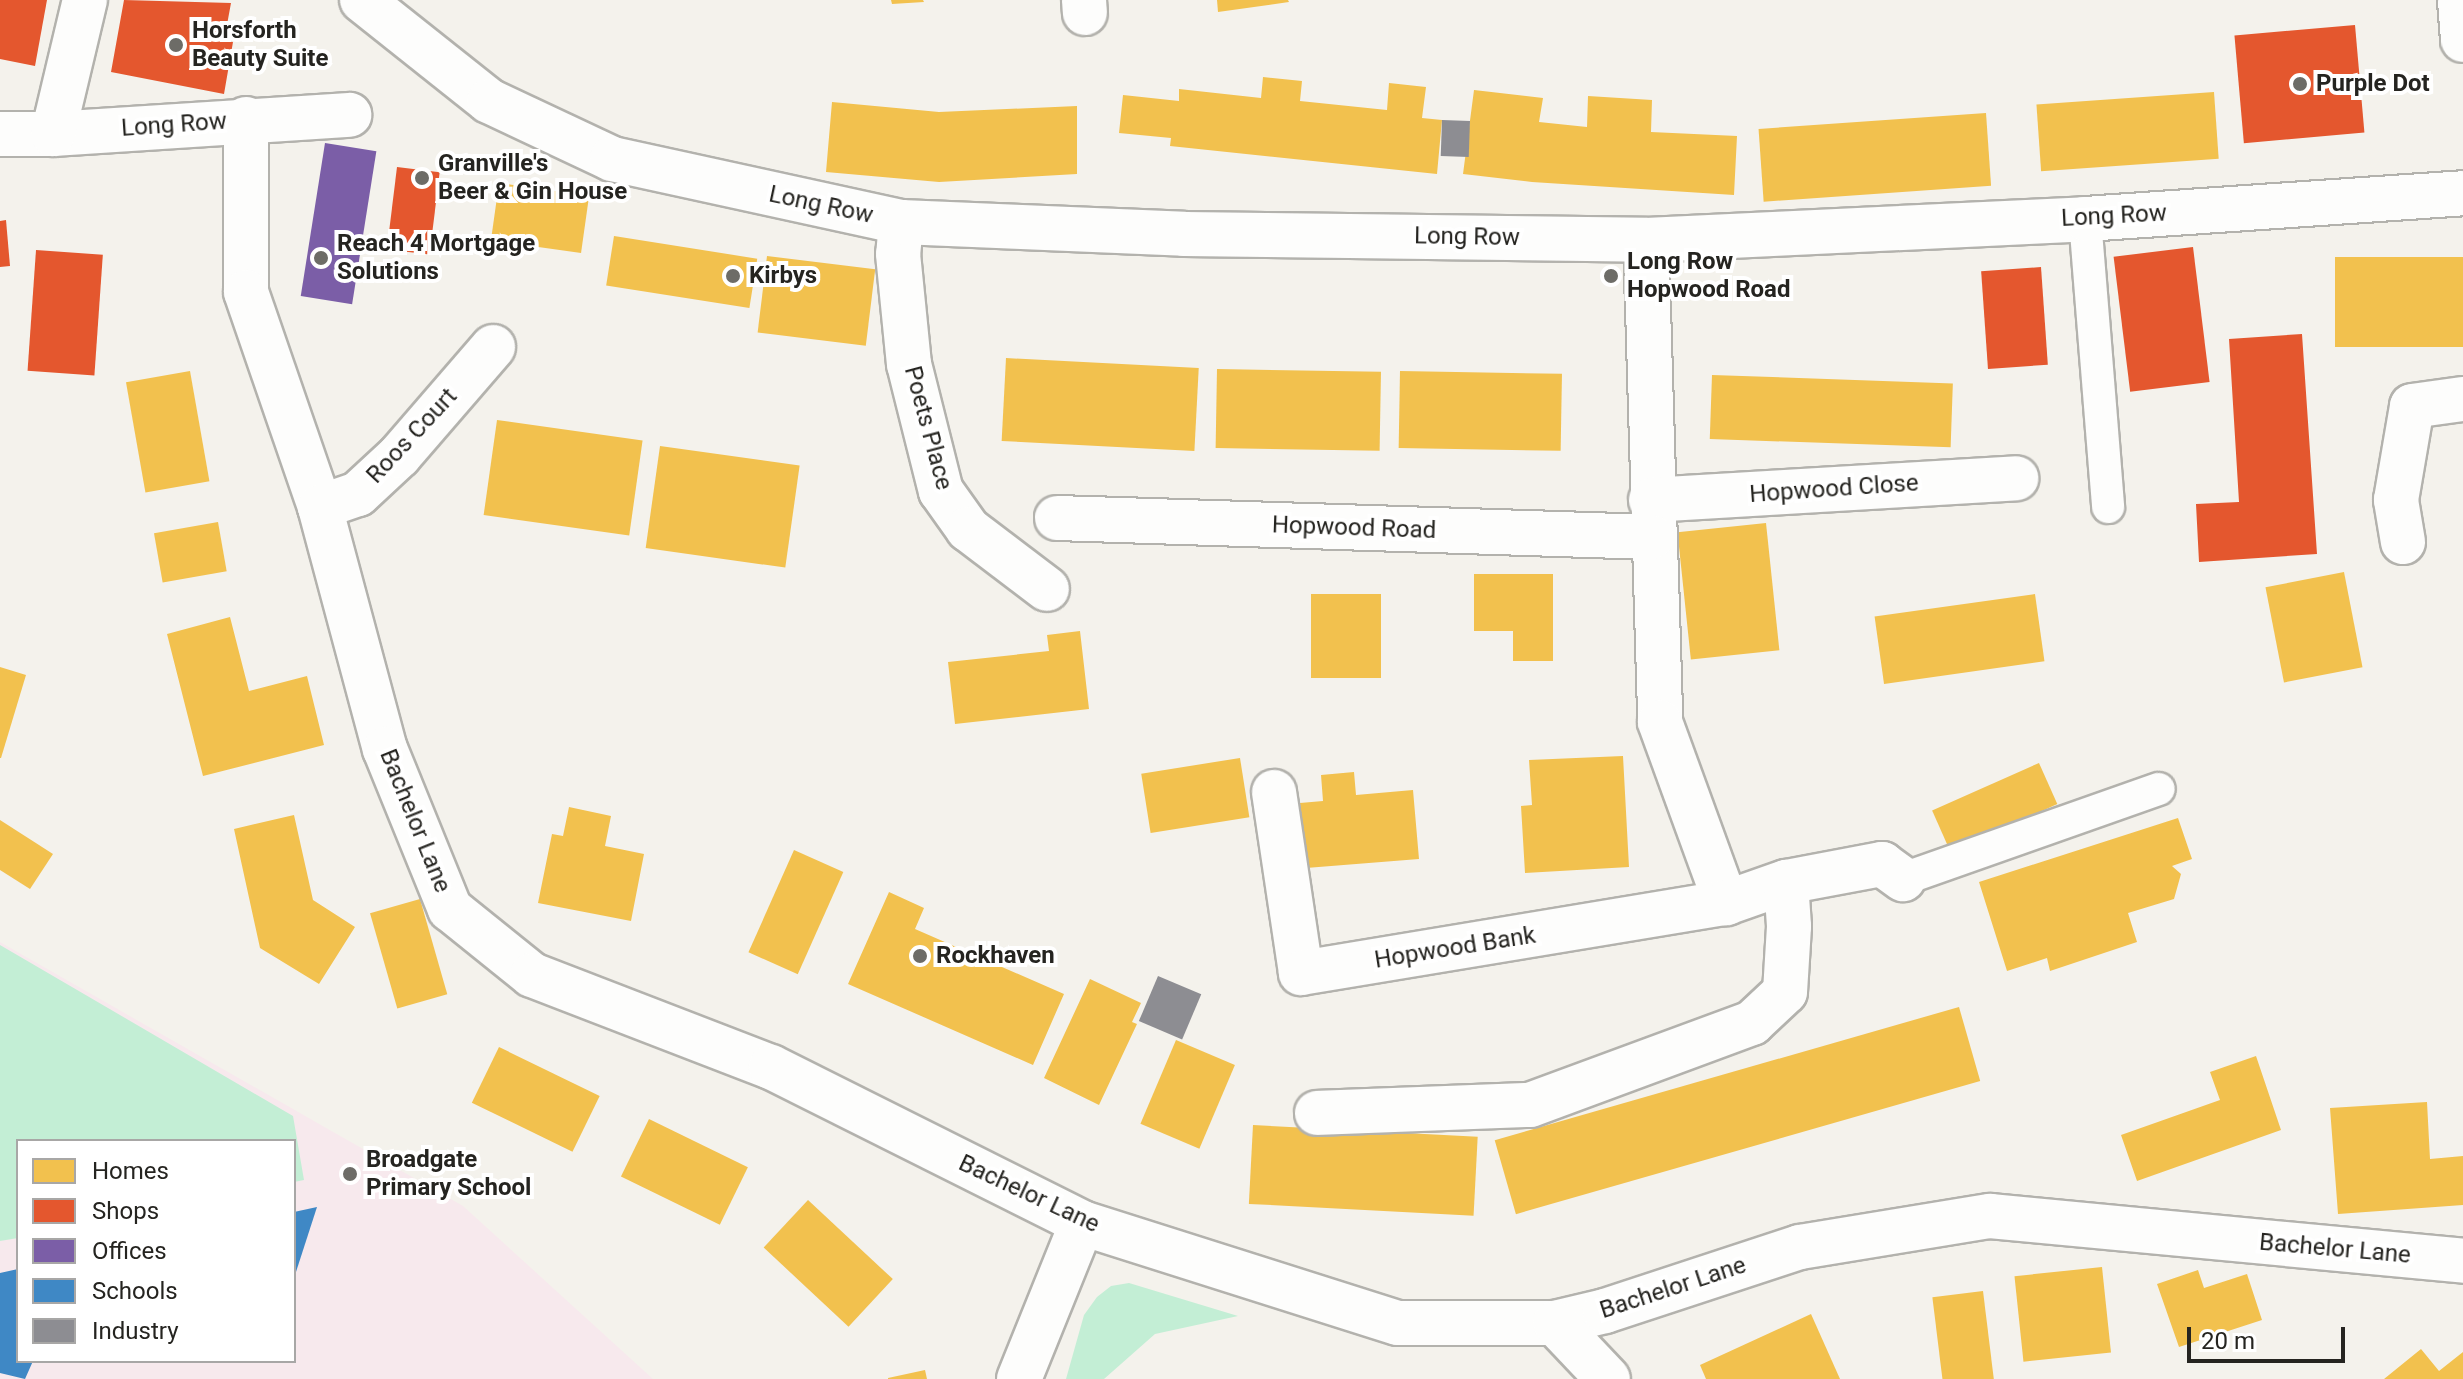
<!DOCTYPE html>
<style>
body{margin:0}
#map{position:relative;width:2463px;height:1379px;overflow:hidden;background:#f4f2ec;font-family:Roboto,sans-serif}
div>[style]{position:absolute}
.education>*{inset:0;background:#f7e9ed}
.green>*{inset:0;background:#c3eed5}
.homes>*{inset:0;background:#f2c14e;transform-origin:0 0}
.shops>*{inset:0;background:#e4572e;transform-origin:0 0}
.offices>*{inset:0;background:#7b5ea7;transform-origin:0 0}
.schools>*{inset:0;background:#3f88c5}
.industry>*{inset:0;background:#8d8d92;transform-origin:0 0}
.roads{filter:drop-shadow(2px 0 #b3b2ad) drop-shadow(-2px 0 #b3b2ad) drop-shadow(0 2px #b3b2ad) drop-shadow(0 -2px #b3b2ad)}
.service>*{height:32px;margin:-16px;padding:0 16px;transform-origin:16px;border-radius:16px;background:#fdfdfc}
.minor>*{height:44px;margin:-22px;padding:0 22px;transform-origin:22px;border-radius:22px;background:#fdfdfc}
.tertiary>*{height:44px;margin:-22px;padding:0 22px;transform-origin:22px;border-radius:22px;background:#fdfdfc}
.dots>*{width:22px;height:22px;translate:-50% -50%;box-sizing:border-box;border:4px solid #fff;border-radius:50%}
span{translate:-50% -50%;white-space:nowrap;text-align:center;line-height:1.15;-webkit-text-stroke:8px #fff;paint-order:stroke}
.poi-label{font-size:24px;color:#252420;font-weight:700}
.left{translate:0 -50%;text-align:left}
.street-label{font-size:24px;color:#252420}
.legend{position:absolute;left:16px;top:1139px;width:280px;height:224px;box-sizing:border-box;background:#fff;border:2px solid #a8a7a6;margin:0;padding:10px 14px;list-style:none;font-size:24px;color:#252420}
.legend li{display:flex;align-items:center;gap:16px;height:40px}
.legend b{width:40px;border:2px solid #a8a7a6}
.scale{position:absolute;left:2187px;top:1327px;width:158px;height:36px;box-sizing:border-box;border:4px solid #252420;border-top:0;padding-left:10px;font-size:24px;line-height:28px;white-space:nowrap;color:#252420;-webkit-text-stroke:6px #fff;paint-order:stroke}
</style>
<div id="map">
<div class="education">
<i style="clip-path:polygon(evenodd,0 942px,463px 1206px,653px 1379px,0 1379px,0 942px,18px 1141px,294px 1141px,294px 1361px,18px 1361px,18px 1141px)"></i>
</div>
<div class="green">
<i style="clip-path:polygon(0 945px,293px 1116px,304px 1180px,294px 1182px,294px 1141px,18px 1141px,18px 1238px,0 1241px)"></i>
<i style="clip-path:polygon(1129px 1283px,1238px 1316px,1155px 1334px,1104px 1379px,1066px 1379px,1084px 1315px,1097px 1297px,1111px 1286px)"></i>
</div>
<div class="homes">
<i style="clip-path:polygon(891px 0,923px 0,924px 2px,892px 4px)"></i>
<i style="clip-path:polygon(1217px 0,1288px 0,1289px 2px,1218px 12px)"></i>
<i style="clip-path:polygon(1263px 77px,1302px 81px,1300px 101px,1387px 110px,1389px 83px,1426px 87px,1422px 118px,1442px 120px,1437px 174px,1170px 146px,1171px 138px,1119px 133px,1123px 95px,1179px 101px,1179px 89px,1261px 98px)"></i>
<i style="clip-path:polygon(1474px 90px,1543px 98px,1539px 122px,1587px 127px,1588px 96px,1652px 100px,1651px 132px,1737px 136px,1734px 195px,1532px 182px,1463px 174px)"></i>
<i style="left:2214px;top:92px;width:67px;height:178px;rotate:86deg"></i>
<i style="clip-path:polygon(832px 102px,939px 112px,1077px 106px,1077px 174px,939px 182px,826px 172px)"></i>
<i style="left:1986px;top:113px;width:73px;height:228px;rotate:86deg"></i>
<i style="left:499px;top:183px;width:91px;height:58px;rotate:8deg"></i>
<i style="left:614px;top:236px;width:145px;height:50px;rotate:9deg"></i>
<i style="left:767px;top:256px;width:109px;height:77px;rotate:7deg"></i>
<i style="left:2463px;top:257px;width:90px;height:128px;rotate:90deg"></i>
<i style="left:1006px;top:358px;width:193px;height:83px;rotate:3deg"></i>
<i style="left:1217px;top:369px;width:164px;height:79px;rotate:1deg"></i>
<i style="left:190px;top:371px;width:112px;height:65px;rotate:80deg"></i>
<i style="left:1400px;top:371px;width:162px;height:77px;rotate:1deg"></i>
<i style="left:1712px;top:375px;width:241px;height:64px;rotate:2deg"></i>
<i style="left:497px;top:420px;width:147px;height:96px;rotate:8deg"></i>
<i style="left:660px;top:446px;width:141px;height:103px;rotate:8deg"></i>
<i style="left:218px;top:522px;width:50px;height:65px;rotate:80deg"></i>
<i style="left:1766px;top:523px;width:128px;height:89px;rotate:84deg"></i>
<i style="left:2344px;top:572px;width:97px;height:80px;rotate:79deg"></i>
<i style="clip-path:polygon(1474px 574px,1553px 574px,1553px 661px,1513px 661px,1513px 631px,1474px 631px)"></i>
<i style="left:1381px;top:594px;width:84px;height:70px;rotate:90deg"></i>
<i style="left:2035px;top:594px;width:68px;height:162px;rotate:82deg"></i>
<i style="clip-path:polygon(230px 617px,249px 691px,307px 676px,324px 745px,203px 776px,167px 634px)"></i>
<i style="clip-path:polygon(1080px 631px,1089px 709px,955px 724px,948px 662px,1049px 651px,1047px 635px)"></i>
<i style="clip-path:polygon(0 667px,26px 675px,1px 758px,0 758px)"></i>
<i style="clip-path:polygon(1623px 756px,1629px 867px,1525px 873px,1521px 806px,1532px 805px,1529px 760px)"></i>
<i style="left:1240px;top:758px;width:60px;height:100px;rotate:81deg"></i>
<i style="left:2039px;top:763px;width:45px;height:117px;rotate:66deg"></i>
<i style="clip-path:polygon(1354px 772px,1356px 795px,1413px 790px,1419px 859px,1306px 868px,1300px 803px,1323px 801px,1321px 775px)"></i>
<i style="clip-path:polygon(569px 807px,611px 816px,605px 846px,644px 854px,631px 921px,538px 903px,552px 834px,563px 836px)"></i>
<i style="clip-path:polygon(294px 815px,313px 900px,355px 927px,319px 984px,260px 948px,234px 829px)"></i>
<i style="clip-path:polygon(2178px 818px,2192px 859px,2172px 866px,2181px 874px,2174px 899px,2128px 913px,2137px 942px,2050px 971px,2047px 958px,2007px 971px,1979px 882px)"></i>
<i style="clip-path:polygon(0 820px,53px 854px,30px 889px,0 870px)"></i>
<i style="left:794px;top:850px;width:54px;height:112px;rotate:24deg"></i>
<i style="clip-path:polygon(889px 892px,924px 908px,915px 929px,1064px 994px,1033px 1065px,848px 984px)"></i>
<i style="left:420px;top:899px;width:99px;height:52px;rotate:74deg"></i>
<i style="clip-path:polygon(1090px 979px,1141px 1003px,1132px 1022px,1137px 1024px,1099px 1105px,1044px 1078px)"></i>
<i style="left:1959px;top:1007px;width:77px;height:483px;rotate:74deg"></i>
<i style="left:1176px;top:1040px;width:64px;height:91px;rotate:23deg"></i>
<i style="left:499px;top:1047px;width:112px;height:62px;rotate:26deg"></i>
<i style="clip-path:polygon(2256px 1056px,2281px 1130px,2137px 1181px,2121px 1135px,2220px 1100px,2210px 1072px)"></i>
<i style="clip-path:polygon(2427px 1102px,2430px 1159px,2463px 1156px,2463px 1205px,2338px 1214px,2330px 1108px)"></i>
<i style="left:649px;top:1119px;width:110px;height:64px;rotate:26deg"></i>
<i style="left:1253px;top:1125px;width:225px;height:79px;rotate:3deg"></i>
<i style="left:808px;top:1200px;width:116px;height:65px;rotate:43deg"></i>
<i style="left:2102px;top:1267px;width:86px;height:88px;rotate:84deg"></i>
<i style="clip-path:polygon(2198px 1270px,2204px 1288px,2247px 1274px,2262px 1320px,2179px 1347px,2157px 1284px)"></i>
<i style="left:1983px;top:1291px;width:89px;height:51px;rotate:83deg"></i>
<i style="clip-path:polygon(1811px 1314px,1840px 1379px,1706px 1379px,1700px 1365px)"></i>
<i style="clip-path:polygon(2421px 1349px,2439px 1371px,2463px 1352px,2463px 1379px,2384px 1379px)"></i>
<i style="clip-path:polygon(925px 1370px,927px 1379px,888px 1379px,888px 1378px)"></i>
</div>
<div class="shops">
<i style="clip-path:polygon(0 0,47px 0,35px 66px,0 59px)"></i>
<i style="clip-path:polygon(124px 0,231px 3px,224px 41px,233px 42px,224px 94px,111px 72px)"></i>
<i style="left:2355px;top:25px;width:108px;height:121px;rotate:85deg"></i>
<i style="left:397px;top:167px;width:43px;height:83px;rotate:7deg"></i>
<i style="clip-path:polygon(6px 220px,10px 266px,0 267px,0 221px)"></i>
<i style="left:2193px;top:247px;width:136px;height:80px;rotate:83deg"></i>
<i style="left:36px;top:250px;width:67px;height:121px;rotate:4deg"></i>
<i style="left:2041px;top:267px;width:98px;height:60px;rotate:86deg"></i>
<i style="clip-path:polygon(2302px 334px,2317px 554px,2199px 562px,2196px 504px,2239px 502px,2229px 339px)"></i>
</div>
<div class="offices">
<i style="left:325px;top:143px;width:52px;height:155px;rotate:9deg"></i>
</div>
<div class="schools">
<i style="clip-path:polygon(317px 1207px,295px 1275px,294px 1274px,294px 1212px)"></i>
<i style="clip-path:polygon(18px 1269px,18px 1361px,33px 1361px,25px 1379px,0 1373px,0 1273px)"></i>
</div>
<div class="industry">
<i style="left:1442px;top:120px;width:28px;height:36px;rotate:2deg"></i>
<i style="left:1158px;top:976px;width:47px;height:49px;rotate:23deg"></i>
</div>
<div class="roads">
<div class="service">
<i style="left:2085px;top:219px;width:289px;rotate:85.4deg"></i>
<i style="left:1903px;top:879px;width:271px;rotate:-19.4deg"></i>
</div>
<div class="minor">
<i style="left:1084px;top:0;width:13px;rotate:86deg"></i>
<i style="left:2460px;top:0;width:40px;rotate:85.7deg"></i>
<i style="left:246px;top:119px;width:173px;rotate:90deg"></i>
<i style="left:246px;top:292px;width:227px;rotate:71deg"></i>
<i style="left:320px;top:507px;width:251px;rotate:75deg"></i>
<i style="left:385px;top:749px;width:173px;rotate:67.9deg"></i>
<i style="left:450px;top:909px;width:105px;rotate:38.8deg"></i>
<i style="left:532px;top:975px;width:256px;rotate:21.1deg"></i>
<i style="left:771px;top:1067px;width:348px;rotate:26.6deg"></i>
<i style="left:1082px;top:1223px;width:331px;rotate:17.6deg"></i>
<i style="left:1398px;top:1323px;width:157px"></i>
<i style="left:1555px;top:1323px;width:51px;rotate:-13.5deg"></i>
<i style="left:1605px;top:1311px;width:205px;rotate:-18.2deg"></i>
<i style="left:1800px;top:1247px;width:193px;rotate:-9.3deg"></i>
<i style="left:1990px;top:1216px;width:475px;rotate:5.4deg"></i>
<i style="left:0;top:134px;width:53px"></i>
<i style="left:53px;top:134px;width:297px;rotate:-3.7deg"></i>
<i style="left:53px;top:134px;width:138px;rotate:-76.6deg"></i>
<i style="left:901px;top:222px;width:32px;rotate:95deg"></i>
<i style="left:898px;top:254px;width:111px;rotate:84.3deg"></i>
<i style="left:909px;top:364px;width:131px;rotate:75.9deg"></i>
<i style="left:941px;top:491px;width:47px;rotate:54.6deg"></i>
<i style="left:968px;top:529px;width:99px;rotate:37.2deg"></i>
<i style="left:1646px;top:240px;width:482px;rotate:88.3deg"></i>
<i style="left:1660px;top:722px;width:193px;rotate:70deg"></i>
<i style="left:1651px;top:500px;width:366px;rotate:-3.4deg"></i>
<i style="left:320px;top:507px;width:40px;rotate:-18.9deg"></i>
<i style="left:358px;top:494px;width:56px;rotate:-42.8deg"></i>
<i style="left:399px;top:456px;width:144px;rotate:-49.2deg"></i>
<i style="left:1057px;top:518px;width:595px;rotate:1.83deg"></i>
<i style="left:2403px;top:542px;width:43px;rotate:-99.5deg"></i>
<i style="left:2396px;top:500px;width:95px;rotate:-80.3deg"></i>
<i style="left:2412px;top:406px;width:51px;rotate:-7.8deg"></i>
<i style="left:1274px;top:792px;width:183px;rotate:81.5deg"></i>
<i style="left:1301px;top:973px;width:431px;rotate:-9.4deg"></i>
<i style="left:1726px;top:903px;width:64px;rotate:-19.3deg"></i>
<i style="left:1786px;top:882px;width:98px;rotate:-10.6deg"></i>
<i style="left:1882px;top:864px;width:26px;rotate:36deg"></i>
<i style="left:1317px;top:1113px;width:213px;rotate:-2.2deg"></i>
<i style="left:1530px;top:1105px;width:237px;rotate:-20.3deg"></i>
<i style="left:1752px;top:1023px;width:45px;rotate:-43.2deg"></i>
<i style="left:1785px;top:992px;width:66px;rotate:-86.5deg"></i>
<i style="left:1789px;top:926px;width:44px;rotate:-93.9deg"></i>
<i style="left:1555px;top:1323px;width:77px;rotate:46.6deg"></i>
<i style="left:1019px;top:1379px;width:168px;rotate:-68deg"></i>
</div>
<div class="tertiary">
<i style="left:362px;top:0;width:162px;rotate:38.5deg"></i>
<i style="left:489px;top:101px;width:136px;rotate:25.2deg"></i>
<i style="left:612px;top:159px;width:296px;rotate:12.3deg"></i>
<i style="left:901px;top:222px;width:283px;rotate:2.4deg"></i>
<i style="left:1184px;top:234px;width:462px;rotate:0.7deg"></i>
<i style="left:1646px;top:240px;width:440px;rotate:-2.7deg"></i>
<i style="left:2085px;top:219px;width:379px;rotate:-3.9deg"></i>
</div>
</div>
<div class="dots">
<i style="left:176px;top:45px;background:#6d6c67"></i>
<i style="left:2300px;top:84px;background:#6d6c67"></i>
<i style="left:422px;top:178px;background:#6d6c67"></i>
<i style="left:321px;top:258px;background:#6d6c67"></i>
<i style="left:733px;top:276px;background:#6d6c67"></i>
<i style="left:1611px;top:276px;background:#6d6c67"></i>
<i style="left:920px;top:956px;background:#6d6c67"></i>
<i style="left:350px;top:1174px;background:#6d6c67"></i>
</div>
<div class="poi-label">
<span class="left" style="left:192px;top:45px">Horsforth<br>Beauty Suite</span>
<span class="left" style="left:2316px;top:84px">Purple Dot</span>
<span class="left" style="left:438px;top:178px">Granville's<br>Beer &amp; Gin House</span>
<span class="left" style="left:337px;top:258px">Reach 4 Mortgage<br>Solutions</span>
<span class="left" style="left:1627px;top:276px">Long Row<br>Hopwood Road</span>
<span class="left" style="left:749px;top:276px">Kirbys</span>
<span class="left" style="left:936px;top:956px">Rockhaven</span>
<span class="left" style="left:366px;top:1174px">Broadgate<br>Primary School</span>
</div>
<div class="street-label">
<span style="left:174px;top:125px;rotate:-4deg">Long Row</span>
<span style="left:821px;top:205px;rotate:12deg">Long Row</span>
<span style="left:2114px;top:216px;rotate:-3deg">Long Row</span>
<span style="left:1467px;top:237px;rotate:1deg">Long Row</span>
<span style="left:928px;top:428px;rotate:75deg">Poets Place</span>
<span style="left:412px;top:436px;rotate:-47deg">Roos Court</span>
<span style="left:1834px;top:489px;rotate:-4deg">Hopwood Close</span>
<span style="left:1354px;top:528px;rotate:2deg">Hopwood Road</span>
<span style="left:415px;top:821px;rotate:68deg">Bachelor Lane</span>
<span style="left:1455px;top:948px;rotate:-9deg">Hopwood Bank</span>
<span style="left:1029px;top:1194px;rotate:25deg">Bachelor Lane</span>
<span style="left:2335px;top:1249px;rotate:5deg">Bachelor Lane</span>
<span style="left:1673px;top:1288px;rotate:-18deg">Bachelor Lane</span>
</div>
<ul class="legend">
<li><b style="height:22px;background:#f2c14e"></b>Homes</li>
<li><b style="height:22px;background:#e4572e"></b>Shops</li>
<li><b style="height:22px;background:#7b5ea7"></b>Offices</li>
<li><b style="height:22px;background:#3f88c5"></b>Schools</li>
<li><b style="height:22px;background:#8d8d92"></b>Industry</li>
</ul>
<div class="scale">20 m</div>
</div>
